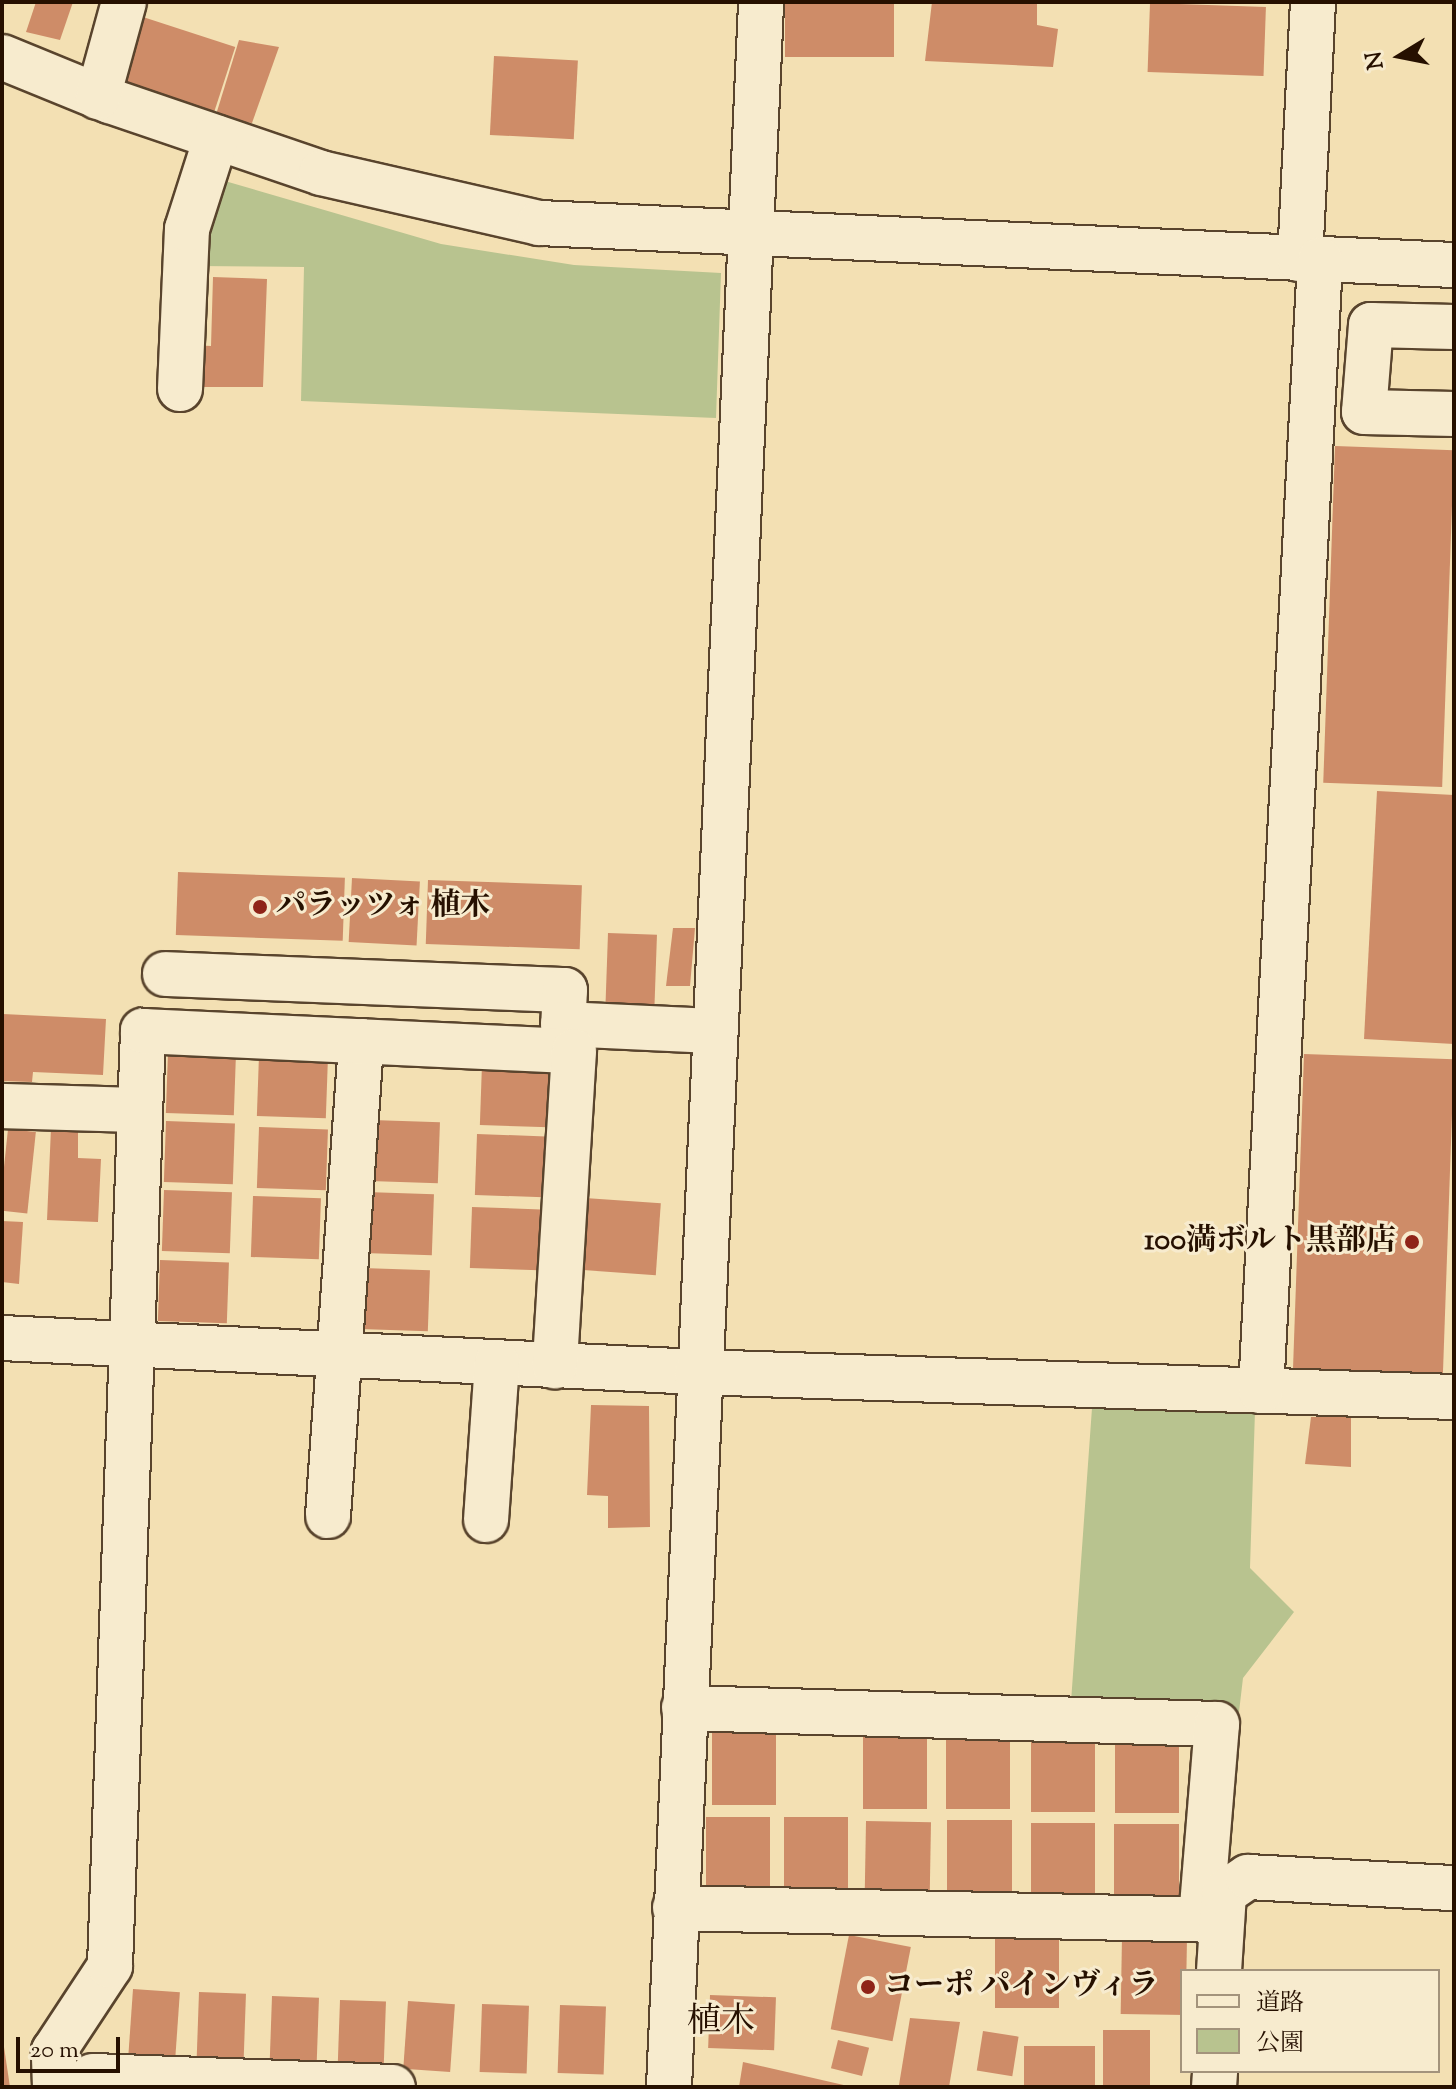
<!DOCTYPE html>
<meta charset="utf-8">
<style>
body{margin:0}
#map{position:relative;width:1456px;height:2089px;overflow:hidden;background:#f3e0b3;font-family:"Sorts Mill Goudy","Noto Serif JP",serif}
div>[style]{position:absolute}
.green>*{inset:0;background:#b8c38f}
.building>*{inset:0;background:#ce8c68;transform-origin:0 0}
.roads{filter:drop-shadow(2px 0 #59442d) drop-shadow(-2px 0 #59442d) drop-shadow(0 2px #59442d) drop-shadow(0 -2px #59442d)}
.minor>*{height:44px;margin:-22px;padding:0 22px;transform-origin:22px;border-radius:22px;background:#f7ebce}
.dots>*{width:22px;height:22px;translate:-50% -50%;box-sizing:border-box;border:4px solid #f7ebce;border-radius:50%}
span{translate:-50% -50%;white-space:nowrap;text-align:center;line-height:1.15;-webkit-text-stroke:6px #f7ebce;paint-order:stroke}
.poi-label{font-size:30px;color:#261000;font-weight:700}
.left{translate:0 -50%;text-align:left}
.right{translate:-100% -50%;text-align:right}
.quarter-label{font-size:34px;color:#261000}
.frame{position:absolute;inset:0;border:4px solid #261000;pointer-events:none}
.legend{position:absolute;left:1180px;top:1969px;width:260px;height:104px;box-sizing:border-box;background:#f7ebce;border:2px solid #a3937c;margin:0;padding:10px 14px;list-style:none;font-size:24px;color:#261000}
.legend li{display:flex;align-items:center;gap:16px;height:40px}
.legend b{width:40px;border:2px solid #a3937c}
.north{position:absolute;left:1360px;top:16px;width:80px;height:80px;-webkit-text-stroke:6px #f7ebce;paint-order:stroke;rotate:260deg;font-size:22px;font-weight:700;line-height:32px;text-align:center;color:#261000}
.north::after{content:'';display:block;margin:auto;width:28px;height:36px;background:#261000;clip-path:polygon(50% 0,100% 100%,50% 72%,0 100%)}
.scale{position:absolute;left:16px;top:2037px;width:104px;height:36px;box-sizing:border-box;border:4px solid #261000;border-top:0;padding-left:10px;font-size:24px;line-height:28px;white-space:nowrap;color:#261000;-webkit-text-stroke:6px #f7ebce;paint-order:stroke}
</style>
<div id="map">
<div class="green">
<i style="clip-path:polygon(218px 179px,441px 244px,574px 265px,721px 273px,716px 418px,301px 401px,304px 267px,198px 266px)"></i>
<i style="clip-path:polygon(1092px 1408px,1255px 1411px,1250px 1568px,1294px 1612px,1243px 1678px,1239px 1712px,1071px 1702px)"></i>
</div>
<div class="building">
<i style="clip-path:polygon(36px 2px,73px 2px,60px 40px,26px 32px)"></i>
<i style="left:785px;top:2px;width:109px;height:55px"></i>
<i style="clip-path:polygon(932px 2px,1037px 2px,1037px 25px,1058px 29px,1053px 67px,925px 61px)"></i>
<i style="left:1150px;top:3px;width:116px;height:69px;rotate:2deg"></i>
<i style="left:143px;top:17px;width:97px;height:68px;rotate:18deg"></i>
<i style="clip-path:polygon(239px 40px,279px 47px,252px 123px,215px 118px)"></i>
<i style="left:494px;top:56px;width:84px;height:79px;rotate:3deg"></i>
<i style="clip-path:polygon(213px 277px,267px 279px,263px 387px,195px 387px,193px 345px,211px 346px)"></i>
<i style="left:1335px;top:446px;width:119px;height:337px;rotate:2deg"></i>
<i style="clip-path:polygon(1377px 791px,1454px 795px,1454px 1044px,1364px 1039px)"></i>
<i style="left:178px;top:872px;width:167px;height:63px;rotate:2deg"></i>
<i style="left:352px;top:878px;width:68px;height:64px;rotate:3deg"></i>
<i style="left:428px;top:880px;width:154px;height:64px;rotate:2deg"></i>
<i style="clip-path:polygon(673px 928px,695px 928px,690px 986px,666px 986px)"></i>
<i style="left:608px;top:933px;width:49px;height:70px;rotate:2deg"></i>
<i style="clip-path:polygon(3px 1014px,106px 1019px,103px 1075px,33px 1072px,32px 1082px,2px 1081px)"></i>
<i style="left:168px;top:1052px;width:68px;height:61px;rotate:2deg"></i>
<i style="left:1304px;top:1054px;width:150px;height:317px;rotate:2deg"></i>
<i style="left:259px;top:1055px;width:69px;height:61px;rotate:2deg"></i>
<i style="left:482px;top:1064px;width:69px;height:61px;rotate:2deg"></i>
<i style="left:372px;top:1120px;width:68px;height:61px;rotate:2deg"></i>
<i style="left:166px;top:1121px;width:69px;height:61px;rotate:2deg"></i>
<i style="left:259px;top:1127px;width:69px;height:61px;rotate:2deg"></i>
<i style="clip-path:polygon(51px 1128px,78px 1130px,78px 1158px,101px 1159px,98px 1222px,47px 1220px)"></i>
<i style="left:8px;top:1129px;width:28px;height:82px;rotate:6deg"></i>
<i style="left:477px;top:1134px;width:69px;height:61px;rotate:2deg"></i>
<i style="left:164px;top:1190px;width:68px;height:61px;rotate:2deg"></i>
<i style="left:366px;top:1192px;width:68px;height:61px;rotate:2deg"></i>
<i style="left:253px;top:1196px;width:68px;height:61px;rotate:2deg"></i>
<i style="left:585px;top:1198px;width:76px;height:72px;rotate:4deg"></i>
<i style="left:472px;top:1207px;width:69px;height:61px;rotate:2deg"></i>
<i style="clip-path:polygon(2px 1221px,23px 1222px,19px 1284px,2px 1282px)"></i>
<i style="left:160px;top:1260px;width:69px;height:61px;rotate:2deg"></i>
<i style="left:362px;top:1268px;width:68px;height:61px;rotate:2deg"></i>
<i style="clip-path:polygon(591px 1405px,649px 1406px,650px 1527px,608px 1528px,608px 1496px,587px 1495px)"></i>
<i style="clip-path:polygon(1311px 1417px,1351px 1417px,1351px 1467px,1305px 1464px)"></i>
<i style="left:712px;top:1729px;width:64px;height:76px"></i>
<i style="left:863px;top:1732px;width:64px;height:77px"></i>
<i style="left:946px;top:1733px;width:64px;height:76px"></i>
<i style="left:1031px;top:1736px;width:64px;height:76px"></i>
<i style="left:1115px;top:1736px;width:64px;height:77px"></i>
<i style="left:706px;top:1817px;width:64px;height:77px"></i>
<i style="left:784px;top:1817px;width:64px;height:77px"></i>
<i style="left:947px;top:1820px;width:65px;height:76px"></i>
<i style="left:866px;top:1821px;width:65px;height:77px;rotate:1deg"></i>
<i style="left:1031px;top:1823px;width:64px;height:76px"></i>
<i style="left:1114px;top:1824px;width:65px;height:77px"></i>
<i style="left:995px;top:1931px;width:64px;height:77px"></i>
<i style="left:849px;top:1935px;width:63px;height:96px;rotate:11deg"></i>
<i style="left:1122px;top:1937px;width:65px;height:77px;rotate:1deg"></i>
<i style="left:133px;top:1989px;width:47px;height:68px;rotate:4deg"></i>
<i style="left:199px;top:1992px;width:47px;height:68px;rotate:2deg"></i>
<i style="left:710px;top:1995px;width:66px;height:53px;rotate:2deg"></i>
<i style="left:272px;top:1996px;width:47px;height:68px;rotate:2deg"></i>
<i style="left:340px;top:2000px;width:46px;height:67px;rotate:2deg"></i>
<i style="left:408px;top:2001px;width:47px;height:68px;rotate:4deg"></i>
<i style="left:482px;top:2004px;width:47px;height:68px;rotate:2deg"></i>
<i style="left:560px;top:2005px;width:46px;height:68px;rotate:2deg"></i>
<i style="clip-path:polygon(910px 2018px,960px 2022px,949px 2087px,899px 2085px)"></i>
<i style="left:1103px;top:2030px;width:47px;height:57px"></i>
<i style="left:983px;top:2031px;width:36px;height:40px;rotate:9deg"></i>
<i style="left:838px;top:2040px;width:32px;height:29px;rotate:14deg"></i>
<i style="left:1095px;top:2046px;width:41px;height:71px;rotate:90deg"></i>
<i style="clip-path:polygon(4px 2047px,10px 2087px,2px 2087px)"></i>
<i style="clip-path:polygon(743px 2062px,848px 2086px,848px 2087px,739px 2087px)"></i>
</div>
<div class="roads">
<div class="minor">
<i style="left:2px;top:57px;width:117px;rotate:22.2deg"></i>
<i style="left:110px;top:101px;width:223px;rotate:18.8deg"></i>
<i style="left:321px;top:173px;width:224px;rotate:12.9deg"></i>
<i style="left:539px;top:223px;width:916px;rotate:2.63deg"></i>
<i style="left:98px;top:97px;width:98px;rotate:-74.7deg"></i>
<i style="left:1300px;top:259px;width:257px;rotate:-87.1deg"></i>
<i style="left:1454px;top:327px;width:83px;rotate:-178.6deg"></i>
<i style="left:1371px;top:325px;width:87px;rotate:94.6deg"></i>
<i style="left:1364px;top:412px;width:90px;rotate:1.3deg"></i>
<i style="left:180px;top:389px;width:160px;rotate:-87.5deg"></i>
<i style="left:187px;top:229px;width:96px;rotate:-72.3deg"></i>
<i style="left:165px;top:974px;width:400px;rotate:2.3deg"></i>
<i style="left:565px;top:990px;width:34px;rotate:93deg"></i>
<i style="left:563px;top:1024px;width:150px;rotate:2.7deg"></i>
<i style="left:2px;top:1106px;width:137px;rotate:1.7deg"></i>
<i style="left:2px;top:1338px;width:696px;rotate:2.8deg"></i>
<i style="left:697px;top:1372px;width:757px;rotate:1.89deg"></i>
<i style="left:1261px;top:1391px;width:1133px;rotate:-87.01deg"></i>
<i style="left:328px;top:1516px;width:476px;rotate:-86deg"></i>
<i style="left:486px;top:1520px;width:158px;rotate:-86deg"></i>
<i style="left:684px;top:1708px;width:533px;rotate:1.72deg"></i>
<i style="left:1217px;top:1724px;width:196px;rotate:94.7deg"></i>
<i style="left:675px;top:1908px;width:546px;rotate:1.26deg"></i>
<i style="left:1219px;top:1971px;width:78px;rotate:-86.3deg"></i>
<i style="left:1224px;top:1893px;width:29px;rotate:-34deg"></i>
<i style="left:1248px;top:1877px;width:206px;rotate:3.1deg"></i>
<i style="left:55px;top:2087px;width:36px;rotate:-92deg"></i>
<i style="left:54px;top:2051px;width:102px;rotate:-56.6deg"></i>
<i style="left:110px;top:1966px;width:936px;rotate:-87.98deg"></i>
<i style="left:143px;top:1031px;width:431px;rotate:2.7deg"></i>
<i style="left:574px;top:1051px;width:316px;rotate:93.5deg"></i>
<i style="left:94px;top:2087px;width:11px;rotate:-95deg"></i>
<i style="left:93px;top:2076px;width:300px;rotate:2.1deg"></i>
<i style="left:669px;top:2087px;width:2087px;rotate:-87.47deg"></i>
<i style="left:1214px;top:2087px;width:16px;rotate:-86deg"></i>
</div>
</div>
<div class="dots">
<i style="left:260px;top:907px;background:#8f2418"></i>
<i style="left:1412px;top:1242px;background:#8f2418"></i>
<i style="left:868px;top:1987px;background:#8f2418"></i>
</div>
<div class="poi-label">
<span class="left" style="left:276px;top:907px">パラッツォ 植木</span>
<span class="right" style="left:1396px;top:1242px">100満ボルト黒部店</span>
<span class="left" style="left:884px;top:1987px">コーポ パインヴィラ</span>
</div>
<div class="quarter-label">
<span style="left:721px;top:2023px">植木</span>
</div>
<div class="frame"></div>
<ul class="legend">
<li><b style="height:10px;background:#f7ebce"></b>道路</li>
<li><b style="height:22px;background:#b8c38f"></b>公園</li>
</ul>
<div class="north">N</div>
<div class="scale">20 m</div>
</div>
